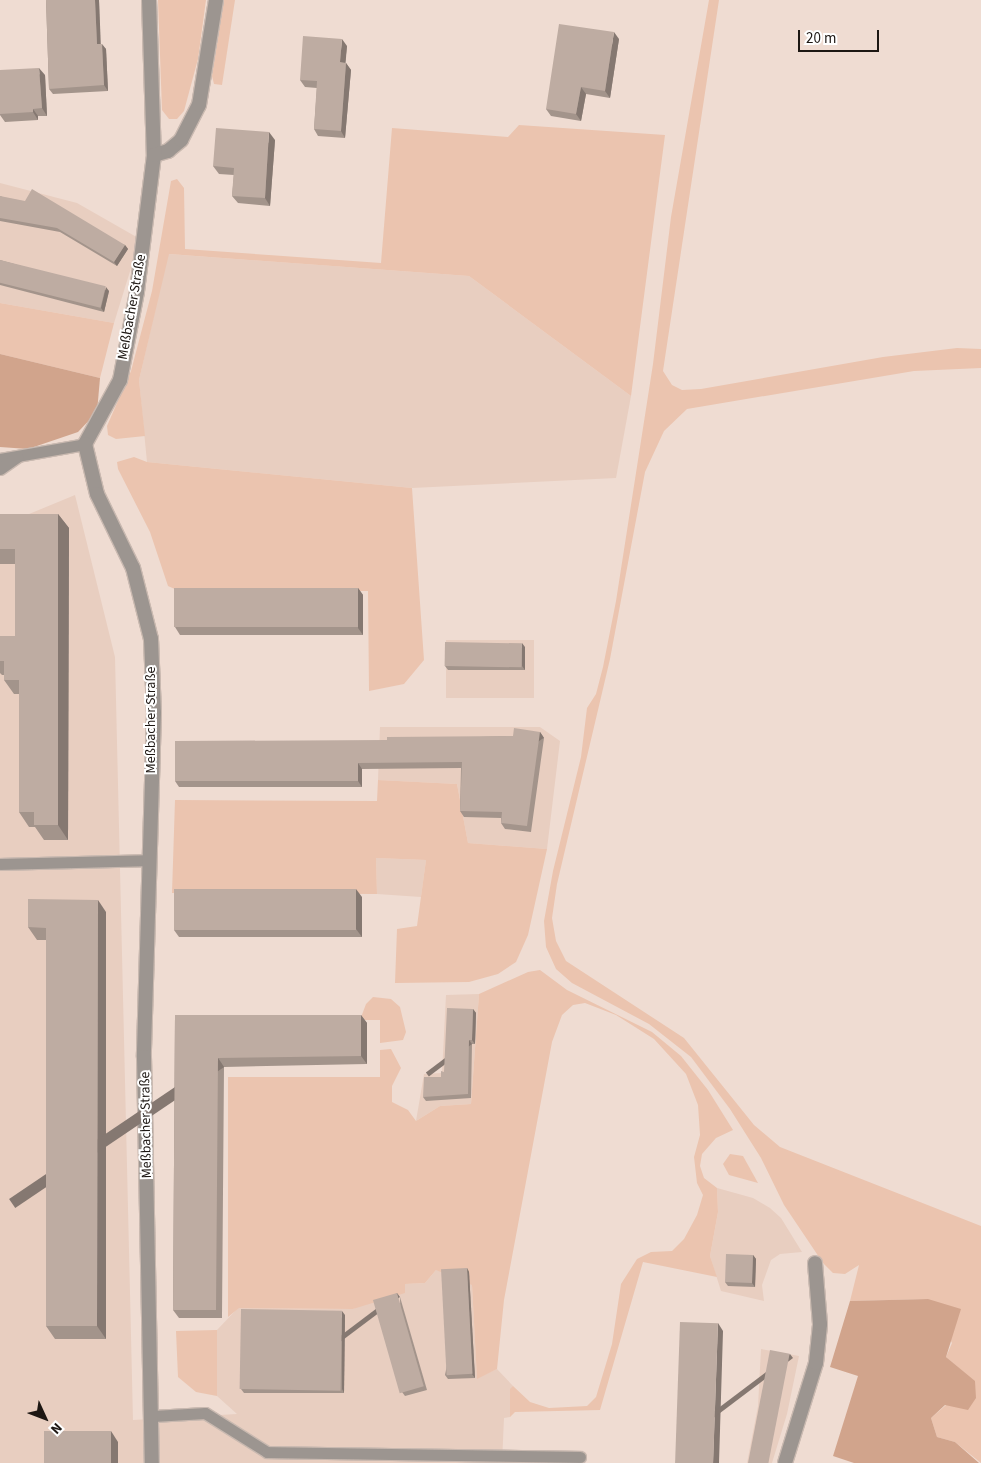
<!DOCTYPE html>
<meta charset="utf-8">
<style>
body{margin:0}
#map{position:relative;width:981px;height:1463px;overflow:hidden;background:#efdcd2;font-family:"Source Sans 3",sans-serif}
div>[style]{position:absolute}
.built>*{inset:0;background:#e8cec0;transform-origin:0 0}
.green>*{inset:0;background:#ebc4af}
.forest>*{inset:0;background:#d1a48c}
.roads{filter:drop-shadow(1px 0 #c9b9b0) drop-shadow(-1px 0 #c9b9b0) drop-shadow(0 1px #c9b9b0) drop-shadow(0 -1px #c9b9b0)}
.service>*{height:11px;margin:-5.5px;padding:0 5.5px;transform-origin:5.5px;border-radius:5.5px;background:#9c9590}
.minor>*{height:14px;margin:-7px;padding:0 7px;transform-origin:7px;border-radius:7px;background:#9c9590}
.wall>*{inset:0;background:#a3948b}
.shaded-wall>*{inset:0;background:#857871;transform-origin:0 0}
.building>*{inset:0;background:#beaca2;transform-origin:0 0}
span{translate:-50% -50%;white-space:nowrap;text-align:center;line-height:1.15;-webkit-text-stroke:4px #fff;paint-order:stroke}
.street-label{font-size:14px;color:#1d1713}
.north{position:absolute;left:20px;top:1393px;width:50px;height:50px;-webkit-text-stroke:4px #fff;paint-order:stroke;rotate:133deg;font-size:14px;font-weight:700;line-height:20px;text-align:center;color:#1d1713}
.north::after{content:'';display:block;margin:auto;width:18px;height:22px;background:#1d1713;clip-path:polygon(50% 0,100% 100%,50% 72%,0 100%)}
.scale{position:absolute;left:798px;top:30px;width:81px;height:22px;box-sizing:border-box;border:2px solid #1d1713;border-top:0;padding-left:6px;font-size:15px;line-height:18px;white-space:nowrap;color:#1d1713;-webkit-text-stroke:4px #fff;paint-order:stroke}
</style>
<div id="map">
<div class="built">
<i style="clip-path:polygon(0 183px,77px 203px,140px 239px,114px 323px,0 303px)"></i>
<i style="clip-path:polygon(168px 254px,469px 276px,631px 396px,616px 478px,412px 488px,147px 462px,139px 380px)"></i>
<i style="clip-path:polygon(75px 495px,115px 657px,133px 1420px,237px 1414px,217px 1396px,217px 1330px,238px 1308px,353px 1309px,405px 1284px,425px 1283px,436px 1270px,467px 1271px,472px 1285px,477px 1378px,497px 1369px,513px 1386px,510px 1417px,504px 1418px,502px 1463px,0 1463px,0 526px)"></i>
<i style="left:446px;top:640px;width:88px;height:58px"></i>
<i style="clip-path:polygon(380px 727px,540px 727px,560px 741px,547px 849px,468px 843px,457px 784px,378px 780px)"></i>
<i style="clip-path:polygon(376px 858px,426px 860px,421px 897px,377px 894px)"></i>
<i style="clip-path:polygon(479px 994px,471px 1104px,440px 1106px,416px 1121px,424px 1074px,442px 1073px,446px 995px)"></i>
<i style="clip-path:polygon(717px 1188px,753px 1198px,770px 1208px,781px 1218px,802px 1252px,780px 1254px,771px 1260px,762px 1285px,764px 1301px,721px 1291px,710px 1256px,718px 1212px)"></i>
<i style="clip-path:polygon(761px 1349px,799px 1356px,787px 1414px,772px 1463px,747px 1463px,758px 1406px)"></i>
</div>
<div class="green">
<i style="clip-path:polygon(158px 0,206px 0,198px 59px,184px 111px,177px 119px,169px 119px,162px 110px)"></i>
<i style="clip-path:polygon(224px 0,235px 0,222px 85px,214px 84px,212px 76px)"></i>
<i style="clip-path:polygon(709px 0,719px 0,663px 371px,672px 385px,682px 390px,701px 389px,883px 357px,957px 348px,981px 349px,981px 368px,914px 371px,687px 409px,664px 431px,645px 472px,610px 659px,557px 884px,552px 918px,556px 941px,566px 961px,684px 1038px,754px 1125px,780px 1147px,981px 1226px,981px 1463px,955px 1442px,937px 1437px,931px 1418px,974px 1381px,946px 1357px,952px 1343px,928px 1299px,850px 1301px,859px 1265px,845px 1274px,833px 1273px,823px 1263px,784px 1205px,761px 1158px,730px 1109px,691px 1057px,649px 1024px,572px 983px,556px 969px,546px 947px,544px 921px,553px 871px,581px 757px,587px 708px,596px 694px,603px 667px,616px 601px,653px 364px,671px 217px)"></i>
<i style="clip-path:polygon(519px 125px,665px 135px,631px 396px,469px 276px,169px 254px,139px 380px,145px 436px,116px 439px,108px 435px,107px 426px,131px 371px,152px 291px,171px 181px,177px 179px,184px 188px,185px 249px,381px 263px,392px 128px,508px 137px)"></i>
<i style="clip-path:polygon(0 303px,114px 323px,100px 378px,0 354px)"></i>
<i style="clip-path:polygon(134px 457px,147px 462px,412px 488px,424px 660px,404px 684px,369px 691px,368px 591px,177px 590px,168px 586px,150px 532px,118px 469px,117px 462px)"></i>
<i style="clip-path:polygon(378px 780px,457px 784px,468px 843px,547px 849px,528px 935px,516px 962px,498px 974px,469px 982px,395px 983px,397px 929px,417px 926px,426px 860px,376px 858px,377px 894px,172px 893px,175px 800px,377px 801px)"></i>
<i style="clip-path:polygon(540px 970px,567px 990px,652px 1032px,681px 1056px,708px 1090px,733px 1130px,716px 1138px,702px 1154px,700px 1166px,704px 1178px,717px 1188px,718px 1212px,710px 1256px,717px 1277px,643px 1262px,600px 1410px,515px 1412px,510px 1417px,510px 1389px,513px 1386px,530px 1402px,549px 1408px,587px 1406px,596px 1397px,612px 1344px,621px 1284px,637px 1259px,651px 1252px,672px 1251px,684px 1239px,697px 1215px,703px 1195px,697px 1183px,694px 1157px,700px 1135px,698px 1105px,686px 1074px,654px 1039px,616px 1015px,585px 1003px,573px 1005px,562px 1015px,552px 1042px,504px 1300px,497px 1369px,477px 1379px,472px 1285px,436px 1270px,425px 1283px,405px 1284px,405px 1293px,353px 1309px,239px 1308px,228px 1317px,228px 1077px,380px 1077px,380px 1050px,391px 1049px,401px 1068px,392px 1086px,392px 1102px,408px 1110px,416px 1121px,440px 1106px,471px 1104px,479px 994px,528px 972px)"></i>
<i style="clip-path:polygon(373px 997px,391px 999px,400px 1007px,406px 1032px,403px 1040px,380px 1043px,380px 1020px,360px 1020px,366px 1004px)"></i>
<i style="clip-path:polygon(730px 1154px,743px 1156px,758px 1183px,729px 1175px,723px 1164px)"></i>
<i style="clip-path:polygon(217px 1330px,217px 1396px,196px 1392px,178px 1377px,176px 1331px)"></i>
</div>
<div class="forest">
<i style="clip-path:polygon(0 354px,100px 378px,97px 412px,78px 432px,28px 449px,0 447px)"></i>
<i style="clip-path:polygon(928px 1299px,961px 1309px,946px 1357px,975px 1381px,976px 1398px,968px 1410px,945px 1405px,931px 1418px,937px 1437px,955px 1442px,979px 1463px,854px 1463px,833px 1456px,858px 1376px,830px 1367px,850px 1301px)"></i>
</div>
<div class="roads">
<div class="service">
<i style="left:0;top:459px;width:86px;rotate:-10deg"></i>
<i style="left:0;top:469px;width:21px;rotate:-35deg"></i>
<i style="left:0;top:864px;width:149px;rotate:-1.5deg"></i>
<i style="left:153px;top:1416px;width:52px;rotate:-3.3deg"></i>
<i style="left:205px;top:1413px;width:73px;rotate:32.2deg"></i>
<i style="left:267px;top:1452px;width:313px;rotate:0.9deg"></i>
</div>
<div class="minor">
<i style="left:149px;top:0;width:155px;rotate:88.2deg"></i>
<i style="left:154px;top:155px;width:138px;rotate:97.1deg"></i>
<i style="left:137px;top:292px;width:90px;rotate:100.9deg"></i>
<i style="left:120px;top:380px;width:73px;rotate:118.7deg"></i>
<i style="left:85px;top:444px;width:51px;rotate:76.5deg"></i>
<i style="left:97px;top:494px;width:82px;rotate:64.1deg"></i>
<i style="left:133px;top:568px;width:73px;rotate:75.8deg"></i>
<i style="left:151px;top:639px;width:74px;rotate:87.7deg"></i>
<i style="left:154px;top:713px;width:344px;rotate:91.7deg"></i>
<i style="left:144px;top:1057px;width:406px;rotate:88.9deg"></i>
<i style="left:154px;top:155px;width:15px;rotate:-16deg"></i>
<i style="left:168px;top:151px;width:17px;rotate:-40deg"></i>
<i style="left:181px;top:140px;width:39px;rotate:-63deg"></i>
<i style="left:199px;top:105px;width:106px;rotate:-80.8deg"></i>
<i style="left:785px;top:1463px;width:105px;rotate:-72.8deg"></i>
<i style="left:816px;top:1363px;width:39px;rotate:-84deg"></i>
<i style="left:820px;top:1324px;width:61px;rotate:-94.7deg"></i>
</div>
</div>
<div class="wall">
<i style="clip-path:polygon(46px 0,99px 0,100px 44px,106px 49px,108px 91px,53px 94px,49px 89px)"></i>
<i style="clip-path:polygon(619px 39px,610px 98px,586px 94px,581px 121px,551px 116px,546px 109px)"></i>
<i style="clip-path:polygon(347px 46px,345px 63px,346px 63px,351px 70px,345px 138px,318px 136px,314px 129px,317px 88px,305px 87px,300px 80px)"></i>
<i style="clip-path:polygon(0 70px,45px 75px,47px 116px,38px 116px,38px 120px,5px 122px,0 115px)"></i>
<i style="clip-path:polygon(275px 140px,270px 206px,238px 203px,232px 196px,234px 175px,219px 174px,213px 166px)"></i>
<i style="clip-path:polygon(0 196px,125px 245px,128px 249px,117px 266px,60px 232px,0 221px)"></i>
<i style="clip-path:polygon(0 260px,109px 291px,104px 312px,0 285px)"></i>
<i style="clip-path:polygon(0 514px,58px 514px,69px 528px,68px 840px,44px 840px,35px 827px,29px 827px,19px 812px,19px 694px,14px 694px,4px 680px,4px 675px,2px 675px,0 673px,0 636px,15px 636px,15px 564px,0 564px)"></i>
<i style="clip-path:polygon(358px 588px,363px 595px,363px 635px,180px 635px,175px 627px)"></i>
<i style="clip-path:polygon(525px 647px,525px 670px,448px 670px,445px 666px)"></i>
<i style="clip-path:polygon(540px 732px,544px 738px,531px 832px,505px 829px,501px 823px,501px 818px,464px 817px,460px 811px,461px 768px,362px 769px,362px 787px,179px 787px,175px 781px,387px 740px,513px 736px)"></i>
<i style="clip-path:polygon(362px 897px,362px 937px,179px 937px,174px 930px)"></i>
<i style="clip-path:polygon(106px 912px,106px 1339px,55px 1339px,46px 1326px,46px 940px,37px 940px,28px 927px)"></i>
<i style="clip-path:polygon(473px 1009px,476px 1013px,475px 1044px,472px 1044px,471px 1098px,426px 1101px,423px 1097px,441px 1077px,444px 1072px)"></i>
<i style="clip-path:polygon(175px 1015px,361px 1015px,367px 1023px,367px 1064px,224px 1067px,222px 1318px,179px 1318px,173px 1310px)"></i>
<i style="clip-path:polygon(753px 1255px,756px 1259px,755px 1287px,728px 1286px,725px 1282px)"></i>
<i style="clip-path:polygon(467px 1268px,469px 1272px,475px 1378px,448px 1379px,445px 1375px)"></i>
<i style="clip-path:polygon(400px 1297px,427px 1390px,405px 1396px,402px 1392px)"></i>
<i style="clip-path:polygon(345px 1315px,344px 1393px,244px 1393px,241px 1389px)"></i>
</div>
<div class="shaded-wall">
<i style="clip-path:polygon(95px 0,99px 0,101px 49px,97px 44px)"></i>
<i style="clip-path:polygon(614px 32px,619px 39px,610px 98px,605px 91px)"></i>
<i style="clip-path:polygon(342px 39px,347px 46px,345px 69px,340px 62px)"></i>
<i style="clip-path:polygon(102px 44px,106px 49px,108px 91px,104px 85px)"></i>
<i style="clip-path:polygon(346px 63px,351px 70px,345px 138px,341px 131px)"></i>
<i style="clip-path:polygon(39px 68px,45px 75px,47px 116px,42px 108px)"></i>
<i style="clip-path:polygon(581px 87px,586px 94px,581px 121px,576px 114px)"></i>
<i style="clip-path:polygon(33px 109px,38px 116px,38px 120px,33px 112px)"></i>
<i style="clip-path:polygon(269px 132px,275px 140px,270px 206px,265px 198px)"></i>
<i style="clip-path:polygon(125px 245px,128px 249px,117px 266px,114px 262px)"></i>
<i style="clip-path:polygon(106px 287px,109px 291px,104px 312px,101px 308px)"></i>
<i style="clip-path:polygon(58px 514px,69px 528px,68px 840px,58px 825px)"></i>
<i style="clip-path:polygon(358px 588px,363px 595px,363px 635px,358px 628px)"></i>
<i style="clip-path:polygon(522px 643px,525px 647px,525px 670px,522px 666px)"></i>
<i style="left:540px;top:732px;width:7px;height:95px;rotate:56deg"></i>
<i style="clip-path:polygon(358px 763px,362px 769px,362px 787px,358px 781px)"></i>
<i style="clip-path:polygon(356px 889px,362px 897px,362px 937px,356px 929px)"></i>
<i style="clip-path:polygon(98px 900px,106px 912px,106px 1339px,97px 1326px)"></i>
<i style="clip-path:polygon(473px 1009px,476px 1013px,475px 1044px,472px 1040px)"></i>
<i style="clip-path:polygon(361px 1015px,367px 1023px,367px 1064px,361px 1056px)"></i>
<i style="left:469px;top:1040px;width:5px;height:54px;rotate:53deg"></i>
<i style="left:218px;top:1058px;width:11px;height:252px;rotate:56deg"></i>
<i style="clip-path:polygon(753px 1255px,756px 1259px,755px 1287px,752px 1283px)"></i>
<i style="clip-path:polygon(467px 1268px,469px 1272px,475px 1378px,472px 1374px)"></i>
<i style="left:397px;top:1293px;width:5px;height:97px;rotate:53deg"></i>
<i style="clip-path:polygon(342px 1311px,345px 1315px,344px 1393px,342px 1389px)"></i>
<i style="clip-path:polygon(718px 1323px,723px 1331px,719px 1463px,713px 1463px)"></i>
<i style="left:790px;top:1354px;width:5px;height:112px;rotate:53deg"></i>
<i style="clip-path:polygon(111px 1431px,118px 1442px,118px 1463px,111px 1463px)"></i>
</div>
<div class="building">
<i style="clip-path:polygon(46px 0,95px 0,97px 44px,102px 44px,104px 85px,49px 89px)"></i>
<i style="clip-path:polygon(559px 24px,614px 32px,605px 91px,581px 87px,576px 114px,546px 109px)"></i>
<i style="clip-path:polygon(303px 36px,342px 39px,340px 62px,346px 63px,341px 131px,314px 129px,317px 81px,300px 80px)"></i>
<i style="clip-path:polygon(39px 68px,42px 108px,33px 109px,33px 112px,0 114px,0 70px)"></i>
<i style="clip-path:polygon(216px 128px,269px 132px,265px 198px,232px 196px,234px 168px,213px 166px)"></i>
<i style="clip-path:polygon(32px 189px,125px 245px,114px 262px,57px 228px,0 218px,0 196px,25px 201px)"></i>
<i style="left:0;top:260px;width:109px;height:22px;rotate:14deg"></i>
<i style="clip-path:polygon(0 514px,58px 514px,58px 825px,34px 825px,34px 812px,19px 812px,19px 680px,4px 680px,4px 661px,0 661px,0 636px,15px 636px,15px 549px,0 549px)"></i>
<i style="left:174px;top:588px;width:184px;height:39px"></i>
<i style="left:445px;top:642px;width:77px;height:24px;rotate:1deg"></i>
<i style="clip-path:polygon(514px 728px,540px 732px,527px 826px,501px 823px,502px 812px,460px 811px,462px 762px,358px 763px,358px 781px,175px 781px,175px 741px,387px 740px,387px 737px,513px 736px)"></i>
<i style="left:174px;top:889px;width:182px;height:41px"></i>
<i style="clip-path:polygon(28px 899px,98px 900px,97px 1326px,46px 1326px,46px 928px,28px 927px)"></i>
<i style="clip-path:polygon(447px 1008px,473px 1009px,472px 1040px,469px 1040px,468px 1094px,423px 1097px,424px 1077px,441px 1077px,441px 1071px,444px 1072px)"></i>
<i style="clip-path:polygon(175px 1015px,361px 1015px,361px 1056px,218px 1058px,216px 1310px,173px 1310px)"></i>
<i style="left:726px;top:1254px;width:27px;height:28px;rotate:2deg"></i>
<i style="left:467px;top:1268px;width:106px;height:26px;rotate:87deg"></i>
<i style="left:397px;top:1293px;width:97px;height:25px;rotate:74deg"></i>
<i style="left:241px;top:1309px;width:101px;height:80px;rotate:1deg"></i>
<i style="left:680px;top:1322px;width:38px;height:141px;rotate:2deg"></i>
<i style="left:770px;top:1350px;width:20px;height:116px;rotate:11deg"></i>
<i style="left:44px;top:1431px;width:67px;height:32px"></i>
</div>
<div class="street-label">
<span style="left:132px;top:307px;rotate:-80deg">Meßbacher Straße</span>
<span style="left:151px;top:720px;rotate:-90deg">Meßbacher Straße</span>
<span style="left:146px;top:1125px;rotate:-91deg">Meßbacher Straße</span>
</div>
<div class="north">N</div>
<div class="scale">20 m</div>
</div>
